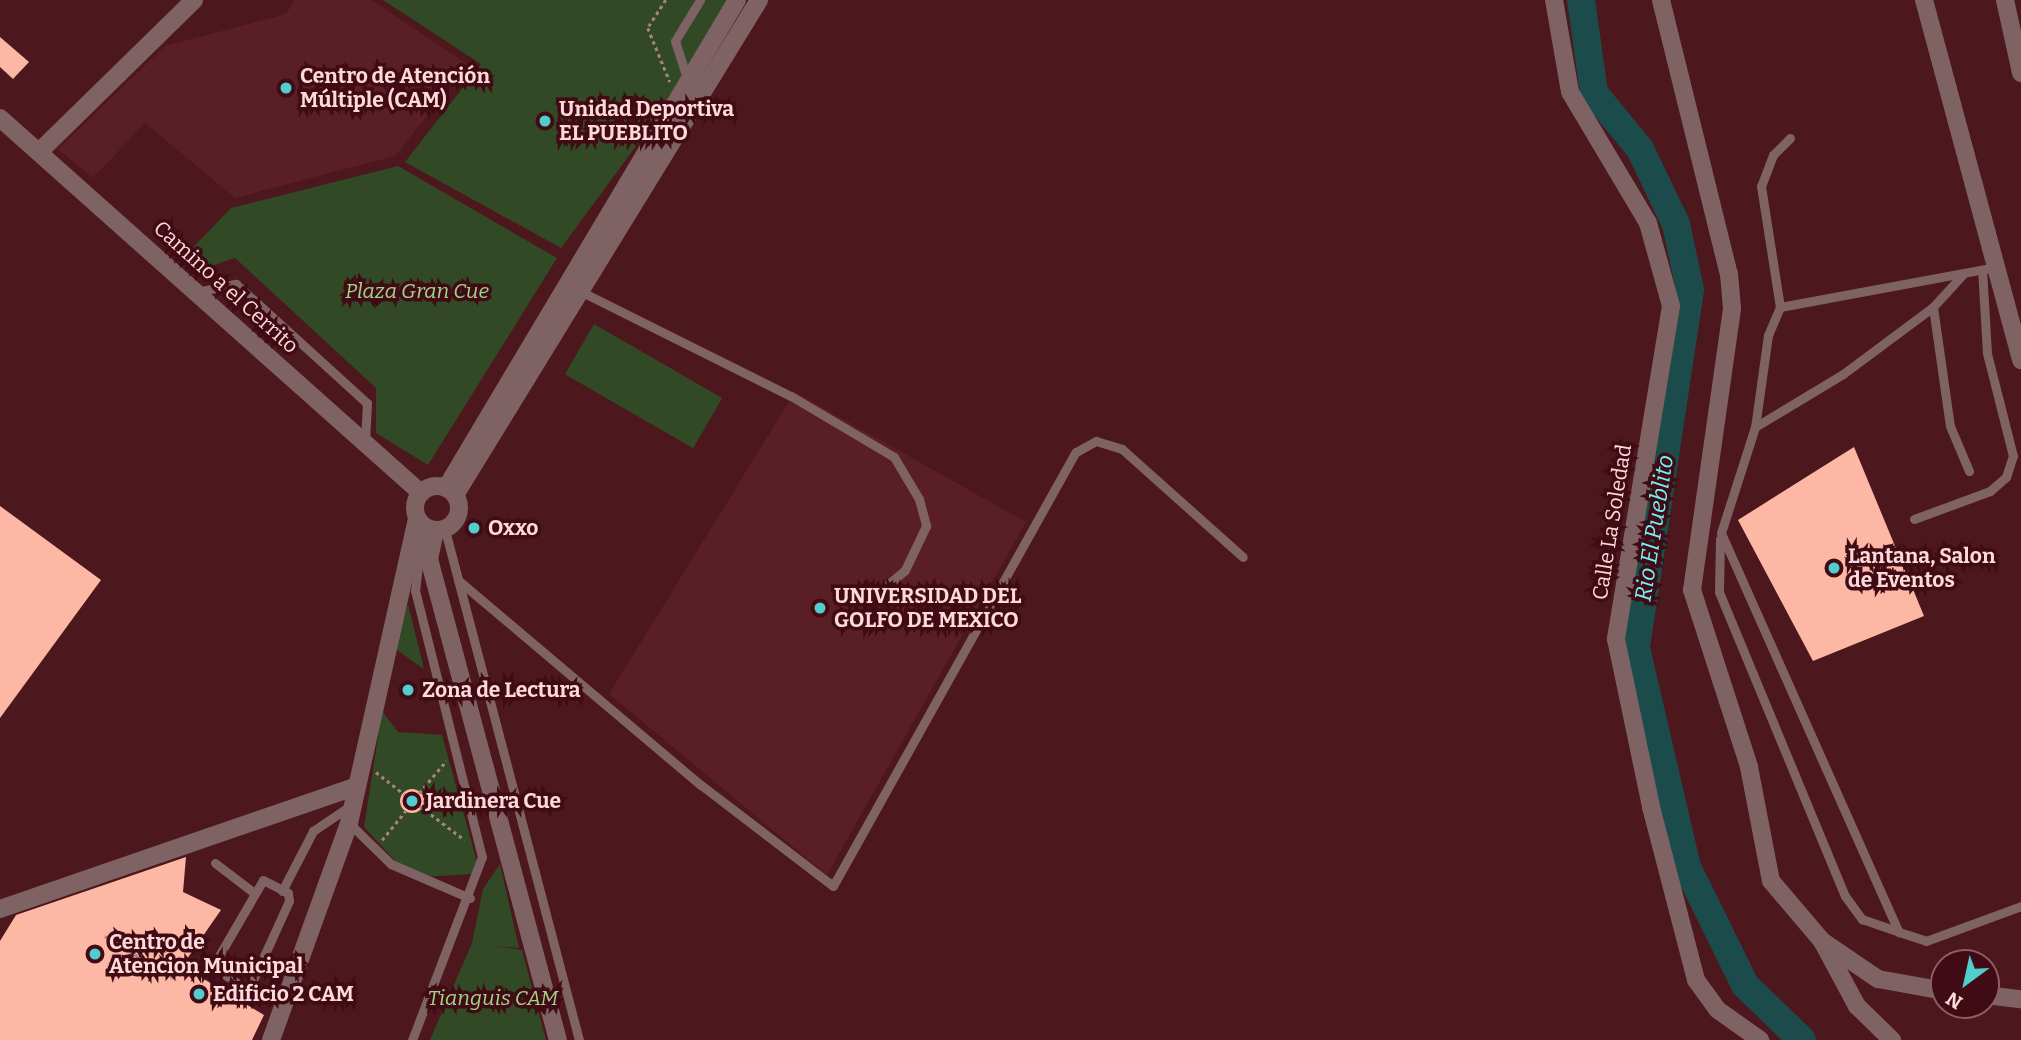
<!DOCTYPE html>
<meta charset="utf-8">
<style>
body{margin:0}
#map{position:relative;width:2021px;height:1040px;overflow:hidden;background:#4c171d;font-family:Bitter,serif}
div>[style]{position:absolute}
.built>*{inset:0;background:#5a1e26}
.green>*{inset:0;background:#314a25;transform-origin:0 0}
.river>*{height:28px;margin:-14px;padding:0 14px;transform-origin:14px;border-radius:14px;background:#1c4b4c}
.building>*{inset:0;background:#fcb8a4}
.round{border-radius:50%}
.path>*{height:2.5px;margin-top:-1.25px;transform-origin:0;background:repeating-linear-gradient(90deg,#ab8083 0 3.5px,transparent 0 7px)}
.service>*{height:9px;margin:-4.5px;padding:0 4.5px;transform-origin:4.5px;border-radius:4.5px;background:#7f6364}
.minor>*{height:18px;margin:-9px;padding:0 9px;transform-origin:9px;border-radius:9px;background:#7f6364}
.tertiary>*{height:18px;margin:-9px;padding:0 9px;transform-origin:9px;border-radius:9px;background:#7f6364}
.tertiary>.ring{margin:-9px;padding:0;box-sizing:content-box;background:none;border:18px solid #7f6364;border-radius:50%}
.dots>*{width:19px;height:19px;translate:-50% -50%;box-sizing:border-box;border:4px solid #400b14;border-radius:50%}
span{translate:-50% -50%;white-space:nowrap;text-align:center;line-height:1.15;-webkit-text-stroke:7px #400b14;paint-order:stroke}
.poi-label{font-size:21px;color:#fddada;font-weight:700}
.left{translate:0 -50%;text-align:left}
.street-label{font-size:21px;color:#fddada}
.park-label{font-size:21px;color:#a0d489;font-style:italic}
.water-label{font-size:23px;color:#73f5f6;font-style:italic}
.north{position:absolute;left:1930px;top:949px;width:70px;height:70px;box-sizing:border-box;background:#400b14;border:2px solid #8c5e63;border-radius:50%;rotate:213deg;font-size:19px;font-weight:700;line-height:28px;text-align:center;color:#fddada}
.north::after{content:'';display:block;margin:auto;width:24px;height:32px;background:#52cdce;clip-path:polygon(50% 0,100% 100%,50% 72%,0 100%)}
</style>
<div id="map">
<div class="built">
<i style="clip-path:polygon(295px 0,372px 0,468px 65px,395px 156px,235px 198px,145px 123px,93px 178px,58px 149px,165px 46px,286px 14px)"></i>
<i style="clip-path:polygon(795px 392px,1026px 522px,827px 875px,609px 694px)"></i>
</div>
<div class="green">
<i style="clip-path:polygon(383px 0,729px 0,684px 81px,561px 248px,405px 162px,481px 64px)"></i>
<i style="clip-path:polygon(398px 166px,557px 258px,428px 465px,376px 433px,376px 388px,235px 258px,193px 272px,180px 261px,231px 208px)"></i>
<i style="left:594px;top:324px;width:148px;height:58px;rotate:30deg"></i>
<i style="clip-path:polygon(408px 604px,424px 669px,394px 648px)"></i>
<i style="clip-path:polygon(382px 711px,398px 732px,442px 735px,477px 862px,472px 874px,423px 877px,398px 864px,364px 827px)"></i>
<i style="clip-path:polygon(500px 864px,519px 948px,494px 946px,522px 950px,546px 1040px,430px 1040px,472px 943px,483px 889px)"></i>
</div>
<div class="river">
<i style="left:1581px;top:0;width:94px;rotate:82deg"></i>
<i style="left:1594px;top:93px;width:72px;rotate:50.6deg"></i>
<i style="left:1640px;top:149px;width:83px;rotate:64.4deg"></i>
<i style="left:1676px;top:224px;width:67px;rotate:78deg"></i>
<i style="left:1690px;top:290px;width:362px;rotate:98.6deg"></i>
<i style="left:1636px;top:648px;width:225px;rotate:76.9deg"></i>
<i style="left:1687px;top:867px;width:131px;rotate:63.8deg"></i>
<i style="left:1745px;top:985px;width:79px;rotate:44deg"></i>
</div>
<div class="building">
<i style="clip-path:polygon(0 37px,29px 62px,13px 79px,0 67px)"></i>
<i style="clip-path:polygon(1854px 447px,1924px 616px,1813px 661px,1738px 520px)"></i>
<i style="clip-path:polygon(0 506px,101px 580px,0 718px)"></i>
<i class="round" style="left:400px;top:789px;width:24px;height:24px"></i>
<i style="clip-path:polygon(186px 857px,183px 892px,221px 910px,182px 966px,264px 1015px,252px 1040px,0 1040px,0 941px,16px 915px)"></i>
</div>
<div class="path">
<i style="left:666px;top:0;width:33px;rotate:123deg"></i>
<i style="left:648px;top:28px;width:58px;rotate:67.8deg"></i>
<i style="left:376px;top:772px;width:36px;rotate:38deg"></i>
<i style="left:419px;top:793px;width:42px;rotate:-49.8deg"></i>
<i style="left:420px;top:806px;width:56px;rotate:37.1deg"></i>
<i style="left:382px;top:840px;width:38px;rotate:-51deg"></i>
<i style="left:105px;top:936px;width:84px;rotate:31.4deg"></i>
</div>
<div class="service">
<i style="left:688px;top:81px;width:42px;rotate:-108deg"></i>
<i style="left:675px;top:41px;width:48px;rotate:-58.6deg"></i>
<i style="left:1790px;top:138px;width:24px;rotate:135deg"></i>
<i style="left:1773px;top:155px;width:33px;rotate:111deg"></i>
<i style="left:1761px;top:186px;width:122px;rotate:81.1deg"></i>
<i style="left:1780px;top:307px;width:220px;rotate:-10.5deg"></i>
<i style="left:197px;top:292px;width:40px;rotate:-12deg"></i>
<i style="left:236px;top:284px;width:177px;rotate:42.3deg"></i>
<i style="left:367px;top:403px;width:38px;rotate:93deg"></i>
<i style="left:582px;top:292px;width:233px;rotate:26.5deg"></i>
<i style="left:791px;top:396px;width:120px;rotate:30.6deg"></i>
<i style="left:894px;top:457px;width:49px;rotate:59.2deg"></i>
<i style="left:919px;top:499px;width:28px;rotate:75deg"></i>
<i style="left:926px;top:526px;width:49px;rotate:115.5deg"></i>
<i style="left:905px;top:570px;width:43px;rotate:139.7deg"></i>
<i style="left:1780px;top:307px;width:30px;rotate:113deg"></i>
<i style="left:1768px;top:335px;width:93px;rotate:98deg"></i>
<i style="left:1755px;top:427px;width:111px;rotate:107.8deg"></i>
<i style="left:1721px;top:533px;width:437px;rotate:66deg"></i>
<i style="left:1899px;top:932px;width:28px;rotate:18deg"></i>
<i style="left:1926px;top:941px;width:101px;rotate:-20.2deg"></i>
<i style="left:1933px;top:307px;width:120px;rotate:81.9deg"></i>
<i style="left:1950px;top:426px;width:49px;rotate:67.1deg"></i>
<i style="left:1755px;top:427px;width:103px;rotate:-31.1deg"></i>
<i style="left:1843px;top:374px;width:112px;rotate:-36.7deg"></i>
<i style="left:1933px;top:307px;width:46px;rotate:-47.6deg"></i>
<i style="left:1914px;top:519px;width:81px;rotate:-20.2deg"></i>
<i style="left:1990px;top:491px;width:21px;rotate:-41deg"></i>
<i style="left:2006px;top:477px;width:22px;rotate:-72deg"></i>
<i style="left:2013px;top:456px;width:106px;rotate:-104.2deg"></i>
<i style="left:1987px;top:353px;width:83px;rotate:-93.4deg"></i>
<i style="left:445px;top:530px;width:527px;rotate:75.28deg"></i>
<i style="left:1720px;top:539px;width:53px;rotate:91.1deg"></i>
<i style="left:1719px;top:592px;width:329px;rotate:67.5deg"></i>
<i style="left:1845px;top:896px;width:29px;rotate:54deg"></i>
<i style="left:1862px;top:919px;width:39px;rotate:19deg"></i>
<i style="left:458px;top:580px;width:318px;rotate:40.2deg"></i>
<i style="left:701px;top:785px;width:166px;rotate:37.4deg"></i>
<i style="left:833px;top:886px;width:497px;rotate:-60.8deg"></i>
<i style="left:1076px;top:452px;width:23px;rotate:-29deg"></i>
<i style="left:1096px;top:441px;width:27px;rotate:17deg"></i>
<i style="left:1122px;top:449px;width:162px;rotate:41.8deg"></i>
<i style="left:349px;top:823px;width:59px;rotate:44.3deg"></i>
<i style="left:391px;top:864px;width:86px;rotate:23.3deg"></i>
<i style="left:215px;top:863px;width:48px;rotate:37.3deg"></i>
<i style="left:263px;top:880px;width:28px;rotate:27deg"></i>
<i style="left:288px;top:893px;width:8px;rotate:83deg"></i>
<i style="left:289px;top:901px;width:99px;rotate:114.5deg"></i>
<i style="left:248px;top:991px;width:43px;rotate:-144.5deg"></i>
<i style="left:213px;top:966px;width:99px;rotate:-59.8deg"></i>
<i style="left:282px;top:891px;width:68px;rotate:-62.7deg"></i>
<i style="left:313px;top:831px;width:45px;rotate:-34deg"></i>
<i style="left:412px;top:1040px;width:196px;rotate:-69.1deg"></i>
<i style="left:482px;top:857px;width:274px;rotate:-104.1deg"></i>
<i style="left:415px;top:591px;width:59px;rotate:-83.2deg"></i>
</div>
<div class="minor">
<i style="left:1554px;top:0;width:93px;rotate:80.1deg"></i>
<i style="left:1570px;top:92px;width:152px;rotate:59.2deg"></i>
<i style="left:1648px;top:223px;width:86px;rotate:74.5deg"></i>
<i style="left:1671px;top:306px;width:338px;rotate:99.4deg"></i>
<i style="left:1616px;top:639px;width:172px;rotate:78.2deg"></i>
<i style="left:1651px;top:807px;width:179px;rotate:75.4deg"></i>
<i style="left:1696px;top:980px;width:37px;rotate:54deg"></i>
<i style="left:1718px;top:1010px;width:52px;rotate:35.5deg"></i>
<i style="left:1661px;top:0;width:282px;rotate:76.1deg"></i>
<i style="left:1729px;top:274px;width:35px;rotate:85deg"></i>
<i style="left:1732px;top:309px;width:284px;rotate:98.1deg"></i>
<i style="left:1692px;top:590px;width:186px;rotate:72.1deg"></i>
<i style="left:1749px;top:767px;width:116px;rotate:79.1deg"></i>
<i style="left:1771px;top:881px;width:79px;rotate:49.6deg"></i>
<i style="left:1822px;top:941px;width:68px;rotate:34.2deg"></i>
<i style="left:1878px;top:979px;width:67px;rotate:10.3deg"></i>
<i style="left:1924px;top:0;width:373px;rotate:74.9deg"></i>
<i style="left:2005px;top:0;width:75px;rotate:77.6deg"></i>
<i style="left:0;top:118px;width:564px;rotate:41.69deg"></i>
<i style="left:39px;top:152px;width:217px;rotate:-44.4deg"></i>
<i style="left:0;top:909px;width:374px;rotate:-19deg"></i>
<i style="left:1822px;top:941px;width:74px;rotate:61.7deg"></i>
<i style="left:1857px;top:1006px;width:49px;rotate:44.2deg"></i>
<i style="left:1986px;top:995px;width:35px;rotate:7deg"></i>
<i style="left:271px;top:1040px;width:231px;rotate:-70.2deg"></i>
<i style="left:349px;top:823px;width:312px;rotate:-77.4deg"></i>
</div>
<div class="tertiary">
<i class="ring" style="left:415px;top:486px;width:26px;height:26px"></i>
<i style="left:446px;top:488px;width:568px;rotate:-59.19deg"></i>
<i style="left:455px;top:495px;width:581px;rotate:-58.44deg"></i>
<i style="left:435px;top:531px;width:29px;rotate:102deg"></i>
<i style="left:429px;top:559px;width:498px;rotate:75deg"></i>
</div>
<div class="dots">
<i style="left:286px;top:88px;background:#52cdce"></i>
<i style="left:545px;top:121px;background:#52cdce"></i>
<i style="left:474px;top:528px;background:#52cdce"></i>
<i style="left:1834px;top:568px;background:#52cdce"></i>
<i style="left:820px;top:608px;background:#52cdce"></i>
<i style="left:408px;top:690px;background:#52cdce"></i>
<i style="left:412px;top:801px;background:#52cdce"></i>
<i style="left:95px;top:954px;background:#52cdce"></i>
<i style="left:199px;top:994px;background:#52cdce"></i>
</div>
<div class="poi-label">
<span class="left" style="left:300px;top:88px">Centro de Atención<br>Múltiple (CAM)</span>
<span class="left" style="left:559px;top:121px">Unidad Deportiva<br>EL PUEBLITO</span>
<span class="left" style="left:488px;top:528px">Oxxo</span>
<span class="left" style="left:1848px;top:568px">Lantana, Salon<br>de Eventos</span>
<span class="left" style="left:834px;top:608px">UNIVERSIDAD DEL<br>GOLFO DE MEXICO</span>
<span class="left" style="left:422px;top:690px">Zona de Lectura</span>
<span class="left" style="left:426px;top:801px">Jardinera Cue</span>
<span class="left" style="left:109px;top:954px">Centro de<br>Atencion Municipal</span>
<span class="left" style="left:213px;top:994px">Edificio 2 CAM</span>
</div>
<div class="street-label">
<span style="left:226px;top:287px;rotate:42deg">Camino a el Cerrito</span>
<span style="left:1612px;top:522px;rotate:-81deg">Calle La Soledad</span>
</div>
<div class="park-label">
<span style="left:417px;top:291px">Plaza Gran Cue</span>
<span style="left:493px;top:998px">Tianguis CAM</span>
</div>
<div class="water-label">
<span style="left:1654px;top:528px;rotate:-81deg">Rio El Pueblito</span>
</div>
<div class="north">N</div>
</div>
